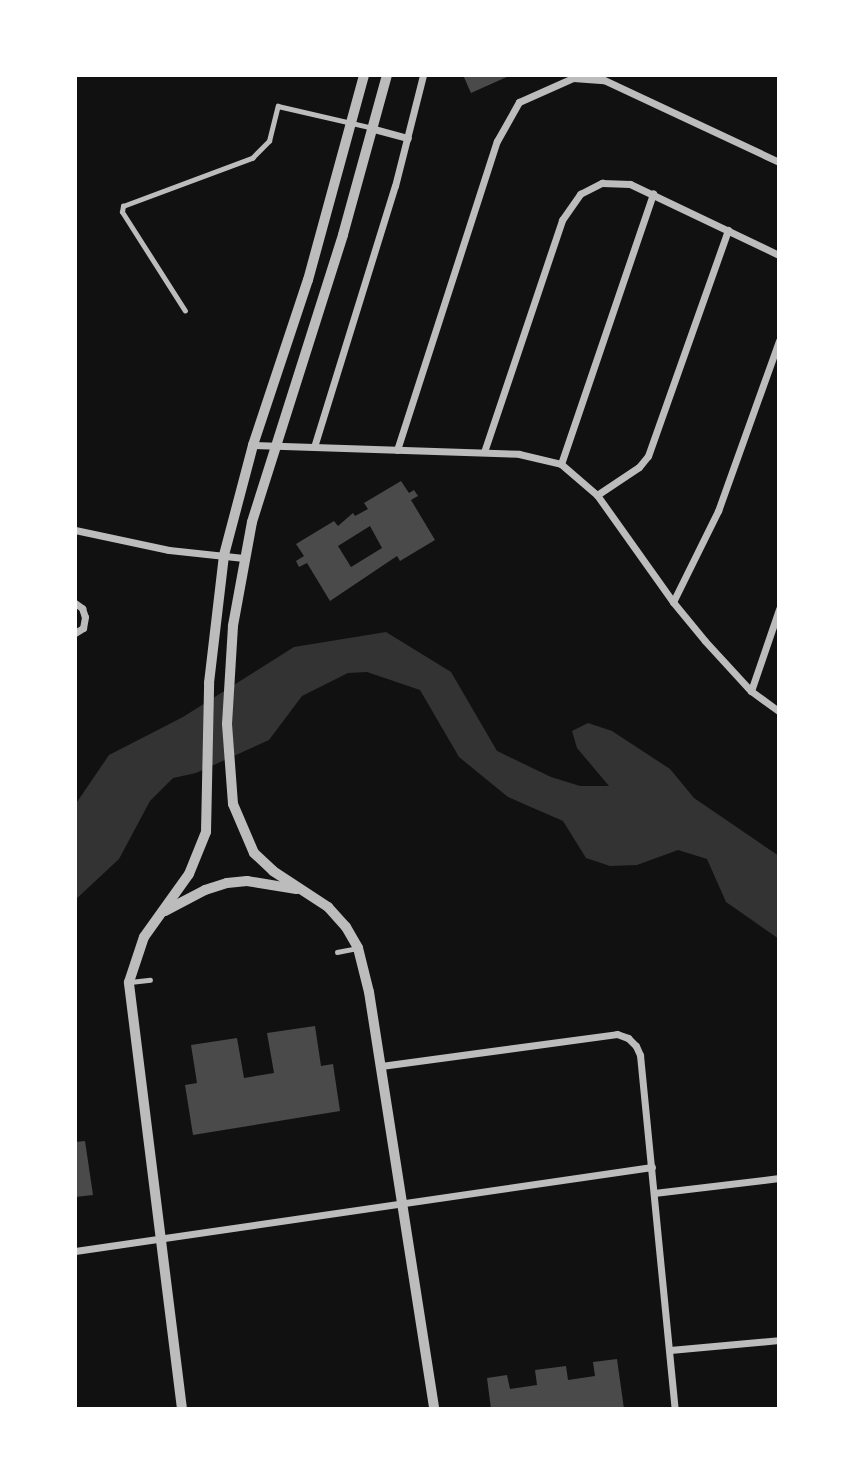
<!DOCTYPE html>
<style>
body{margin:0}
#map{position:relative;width:854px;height:1484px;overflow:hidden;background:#111;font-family:"Asap Condensed",sans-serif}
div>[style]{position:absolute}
.water>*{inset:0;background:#333}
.building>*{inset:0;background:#4a4a4a}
.service>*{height:4.5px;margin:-2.25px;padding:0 2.25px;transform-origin:2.25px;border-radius:2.25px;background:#bcbcbc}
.minor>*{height:7px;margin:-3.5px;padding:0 3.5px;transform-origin:3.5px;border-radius:3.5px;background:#bcbcbc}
.tertiary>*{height:10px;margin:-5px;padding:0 5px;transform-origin:5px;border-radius:5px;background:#bcbcbc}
span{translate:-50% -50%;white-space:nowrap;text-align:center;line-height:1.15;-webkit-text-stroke:5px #fff;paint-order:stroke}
.frame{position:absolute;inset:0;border:77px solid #fff;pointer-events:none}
</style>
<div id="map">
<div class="water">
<i style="clip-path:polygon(386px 632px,451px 672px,497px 751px,551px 777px,580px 786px,609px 786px,577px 748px,572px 731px,588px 723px,612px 731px,670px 769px,694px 798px,779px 856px,779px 939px,726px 902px,707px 859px,678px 850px,637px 865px,610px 866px,586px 858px,563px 821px,508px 797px,459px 757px,420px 690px,367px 672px,348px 673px,302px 696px,269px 740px,196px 773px,173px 778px,150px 801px,119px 859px,75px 900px,75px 805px,109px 755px,183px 717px,294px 647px)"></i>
</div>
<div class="building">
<i style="clip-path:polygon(463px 75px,511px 75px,471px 93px)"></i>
<i style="clip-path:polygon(evenodd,401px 481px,409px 493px,414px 490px,418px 496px,411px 500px,435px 540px,400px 561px,397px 556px,330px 601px,307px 563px,299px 567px,296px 561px,304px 556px,296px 544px,334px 521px,338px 526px,353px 513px,355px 516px,368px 509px,364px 503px,401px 481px,370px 526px,382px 548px,351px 567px,338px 546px,370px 526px)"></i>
<i style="clip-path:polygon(315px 1026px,321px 1066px,333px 1064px,340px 1111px,193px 1135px,185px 1085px,197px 1083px,191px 1045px,237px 1038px,244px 1078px,274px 1073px,267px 1033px)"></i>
<i style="clip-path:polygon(85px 1141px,93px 1195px,75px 1197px,75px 1142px)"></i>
<i style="clip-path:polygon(617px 1359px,624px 1409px,491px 1409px,487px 1378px,507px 1375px,510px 1389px,537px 1385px,535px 1370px,566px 1366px,568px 1380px,595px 1376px,593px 1362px)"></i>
</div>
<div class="service">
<i style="left:185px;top:311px;width:117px;rotate:-122.5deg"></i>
<i style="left:122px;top:212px;width:6px;rotate:-81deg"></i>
<i style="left:123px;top:206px;width:138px;rotate:-20.4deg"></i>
<i style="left:252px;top:158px;width:24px;rotate:-45deg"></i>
<i style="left:269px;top:141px;width:36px;rotate:-76deg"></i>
<i style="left:278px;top:106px;width:98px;rotate:13deg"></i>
<i style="left:337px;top:952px;width:20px;rotate:-11deg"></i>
<i style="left:130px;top:982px;width:20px;rotate:-6deg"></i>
</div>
<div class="minor">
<i style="left:374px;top:129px;width:35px;rotate:15deg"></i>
<i style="left:253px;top:445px;width:266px;rotate:1.9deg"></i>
<i style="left:519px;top:454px;width:43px;rotate:13.4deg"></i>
<i style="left:561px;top:464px;width:48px;rotate:40.7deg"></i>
<i style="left:597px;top:495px;width:131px;rotate:54.6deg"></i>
<i style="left:673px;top:602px;width:50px;rotate:50.6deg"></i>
<i style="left:705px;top:641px;width:68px;rotate:47.4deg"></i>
<i style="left:751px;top:691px;width:34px;rotate:36deg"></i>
<i style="left:314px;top:447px;width:273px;rotate:-72.8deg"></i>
<i style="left:395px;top:186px;width:114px;rotate:-75.8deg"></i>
<i style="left:397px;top:450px;width:325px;rotate:-72.1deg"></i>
<i style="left:497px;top:141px;width:45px;rotate:-60.6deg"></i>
<i style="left:519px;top:102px;width:59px;rotate:-24deg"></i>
<i style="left:573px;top:78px;width:31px;rotate:4deg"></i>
<i style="left:604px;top:80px;width:193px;rotate:25.1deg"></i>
<i style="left:484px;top:452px;width:245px;rotate:-71.4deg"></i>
<i style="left:562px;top:220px;width:32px;rotate:-55deg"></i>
<i style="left:580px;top:194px;width:25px;rotate:-27deg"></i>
<i style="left:602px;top:183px;width:28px;rotate:2deg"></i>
<i style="left:630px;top:184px;width:165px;rotate:25.5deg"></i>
<i style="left:561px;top:464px;width:286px;rotate:-71.2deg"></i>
<i style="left:597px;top:495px;width:50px;rotate:-33.7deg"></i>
<i style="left:639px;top:467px;width:14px;rotate:-51deg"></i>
<i style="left:648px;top:456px;width:240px;rotate:-70.5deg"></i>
<i style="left:75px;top:530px;width:96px;rotate:12deg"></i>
<i style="left:169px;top:550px;width:75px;rotate:6.1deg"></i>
<i style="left:673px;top:602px;width:102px;rotate:-63.7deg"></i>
<i style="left:718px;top:511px;width:181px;rotate:-70.3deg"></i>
<i style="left:75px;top:603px;width:9px;rotate:36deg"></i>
<i style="left:82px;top:608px;width:9px;rotate:72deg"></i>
<i style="left:85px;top:617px;width:11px;rotate:100deg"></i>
<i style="left:83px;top:628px;width:9px;rotate:148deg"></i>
<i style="left:751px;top:691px;width:87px;rotate:-71.1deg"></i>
<i style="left:381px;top:1066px;width:238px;rotate:-7.7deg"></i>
<i style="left:617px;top:1034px;width:12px;rotate:20deg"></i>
<i style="left:628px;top:1038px;width:11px;rotate:45deg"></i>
<i style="left:636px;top:1046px;width:10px;rotate:66deg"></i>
<i style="left:640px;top:1055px;width:356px;rotate:84.4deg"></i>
<i style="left:654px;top:1193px;width:126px;rotate:-6.8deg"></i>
<i style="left:75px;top:1251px;width:583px;rotate:-8.28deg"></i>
<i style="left:670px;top:1350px;width:109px;rotate:-5.2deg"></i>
</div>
<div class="tertiary">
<i style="left:387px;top:75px;width:166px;rotate:105.4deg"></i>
<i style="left:343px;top:235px;width:301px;rotate:107.6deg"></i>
<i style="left:252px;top:522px;width:106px;rotate:100.4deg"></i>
<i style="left:233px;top:626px;width:98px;rotate:93.5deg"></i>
<i style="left:227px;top:724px;width:80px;rotate:85.7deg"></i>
<i style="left:233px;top:804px;width:53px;rotate:66.8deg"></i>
<i style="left:254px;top:853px;width:26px;rotate:43deg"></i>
<i style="left:273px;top:871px;width:66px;rotate:33.2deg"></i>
<i style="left:328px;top:907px;width:27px;rotate:48deg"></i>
<i style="left:346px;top:927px;width:24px;rotate:60deg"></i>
<i style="left:358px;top:948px;width:45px;rotate:76deg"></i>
<i style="left:369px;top:992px;width:422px;rotate:81.1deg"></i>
<i style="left:165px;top:911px;width:45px;rotate:-27.7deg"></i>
<i style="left:205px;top:890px;width:23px;rotate:-18deg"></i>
<i style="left:227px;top:883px;width:20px;rotate:-6deg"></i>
<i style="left:247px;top:881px;width:50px;rotate:9.3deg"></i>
<i style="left:182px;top:1409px;width:430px;rotate:-97.1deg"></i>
<i style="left:129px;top:982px;width:47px;rotate:-71.6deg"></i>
<i style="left:144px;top:937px;width:77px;rotate:-54.5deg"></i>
<i style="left:189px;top:874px;width:45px;rotate:-68deg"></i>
<i style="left:206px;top:832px;width:149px;rotate:-88.8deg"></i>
<i style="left:209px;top:683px;width:129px;rotate:-83.3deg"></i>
<i style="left:224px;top:555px;width:114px;rotate:-75.2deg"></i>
<i style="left:253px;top:445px;width:174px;rotate:-71.6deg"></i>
<i style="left:308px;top:280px;width:213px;rotate:-74.7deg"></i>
</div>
<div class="frame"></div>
</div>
